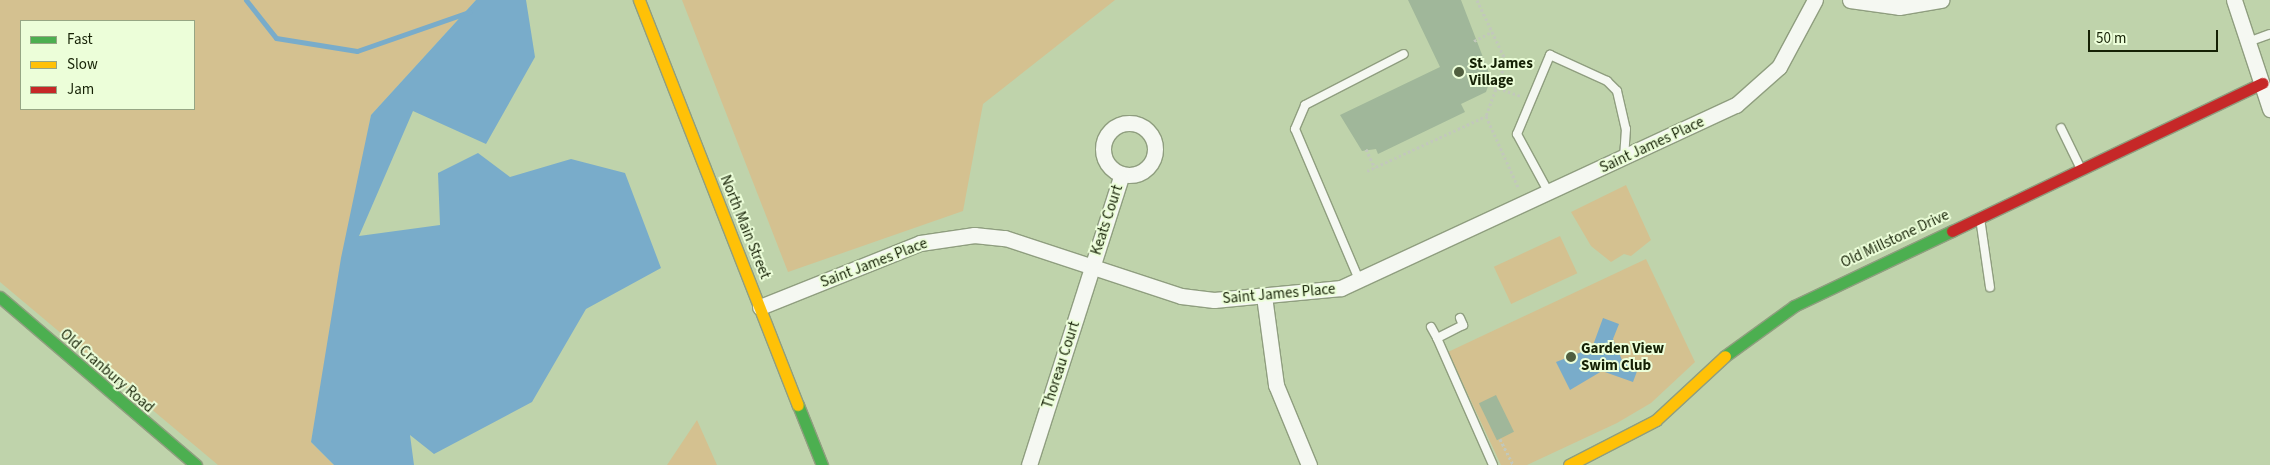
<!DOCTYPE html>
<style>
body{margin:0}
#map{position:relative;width:2270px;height:465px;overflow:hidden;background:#bfd3ab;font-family:"Source Sans 3",sans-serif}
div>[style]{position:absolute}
.green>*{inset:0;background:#d4c190;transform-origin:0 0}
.water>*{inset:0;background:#79acca}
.stream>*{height:5px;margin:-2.5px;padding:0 2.5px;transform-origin:2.5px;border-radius:2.5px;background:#79acca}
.building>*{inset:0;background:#a0b79a;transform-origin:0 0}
.path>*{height:3px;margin-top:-1.5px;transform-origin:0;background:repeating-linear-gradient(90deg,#c2c8bb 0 2.5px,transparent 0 5px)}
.roads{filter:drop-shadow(1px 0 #8f9e7f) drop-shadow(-1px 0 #8f9e7f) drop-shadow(0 1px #8f9e7f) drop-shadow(0 -1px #8f9e7f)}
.lane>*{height:8px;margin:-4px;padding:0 4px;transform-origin:4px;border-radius:4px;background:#f5f8f2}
.street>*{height:15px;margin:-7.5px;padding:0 7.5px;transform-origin:7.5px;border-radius:7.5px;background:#f5f8f2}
.street>.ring{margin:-7.5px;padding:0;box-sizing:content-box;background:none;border:15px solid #f5f8f2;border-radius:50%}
.fast>*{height:11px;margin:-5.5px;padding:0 5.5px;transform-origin:5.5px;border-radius:5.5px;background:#4caf50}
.slow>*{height:11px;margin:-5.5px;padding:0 5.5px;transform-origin:5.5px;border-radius:5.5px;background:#ffc107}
.jam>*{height:11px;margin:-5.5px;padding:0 5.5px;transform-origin:5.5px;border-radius:5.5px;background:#c62828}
.dots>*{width:14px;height:14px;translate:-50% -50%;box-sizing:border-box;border:2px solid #ecfed9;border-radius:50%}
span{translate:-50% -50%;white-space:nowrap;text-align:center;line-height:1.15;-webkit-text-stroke:4px #ecfed9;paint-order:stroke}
.poi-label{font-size:15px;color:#152105;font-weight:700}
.left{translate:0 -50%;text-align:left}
.street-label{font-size:15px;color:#152105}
.legend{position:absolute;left:20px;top:20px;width:175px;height:90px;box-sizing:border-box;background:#ecfed9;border:1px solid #96a684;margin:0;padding:6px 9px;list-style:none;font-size:15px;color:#152105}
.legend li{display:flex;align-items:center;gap:10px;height:25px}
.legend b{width:25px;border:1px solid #96a684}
.scale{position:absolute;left:2088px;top:30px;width:130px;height:22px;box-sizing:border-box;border:2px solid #152105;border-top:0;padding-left:6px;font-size:15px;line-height:18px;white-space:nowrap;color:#152105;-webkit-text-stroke:4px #ecfed9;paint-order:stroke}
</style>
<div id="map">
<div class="green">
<i style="clip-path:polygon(evenodd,0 0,476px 0,371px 115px,311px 442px,334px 465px,218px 465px,0 282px,0 0,21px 21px,194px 21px,194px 109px,21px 109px,21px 21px)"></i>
<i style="clip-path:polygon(682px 0,1115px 0,983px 104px,963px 211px,788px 272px)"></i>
<i style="clip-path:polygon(1626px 185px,1651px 240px,1631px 256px,1624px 254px,1611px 262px,1591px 246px,1571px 212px)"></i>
<i style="left:1560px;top:236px;width:41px;height:73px;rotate:65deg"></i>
<i style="clip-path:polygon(1646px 259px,1695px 362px,1651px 403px,1617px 423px,1527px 465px,1501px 465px,1448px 352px)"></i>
<i style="clip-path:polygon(697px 420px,717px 465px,667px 465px)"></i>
</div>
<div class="water">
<i style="clip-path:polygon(476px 0,526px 0,535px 57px,486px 144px,413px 111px,359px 236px,440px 225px,438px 173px,478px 153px,510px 177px,571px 159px,625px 173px,661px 268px,586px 309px,532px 402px,434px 454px,410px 435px,414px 465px,334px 465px,311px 442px,341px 258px,371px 115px)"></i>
<i style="clip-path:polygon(1603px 318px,1619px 324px,1613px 339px,1622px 360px,1639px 366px,1633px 382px,1602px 371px,1570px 390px,1556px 362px,1592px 348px)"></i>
</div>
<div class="stream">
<i style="left:246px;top:0;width:48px;rotate:51.7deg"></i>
<i style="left:276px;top:38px;width:82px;rotate:9.1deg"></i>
<i style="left:357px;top:51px;width:119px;rotate:-19.2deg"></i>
</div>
<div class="building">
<i style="clip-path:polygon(1408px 0,1461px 0,1491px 78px,1486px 92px,1461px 104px,1465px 112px,1378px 154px,1376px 149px,1362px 151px,1340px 115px,1440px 67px)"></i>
<i style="left:1496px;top:395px;width:41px;height:19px;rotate:64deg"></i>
</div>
<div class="path">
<i style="left:1477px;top:0;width:68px;rotate:64.6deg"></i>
<i style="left:1506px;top:61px;width:59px;rotate:110deg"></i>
<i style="left:1486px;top:116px;width:78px;rotate:65.7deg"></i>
<i style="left:1474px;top:41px;width:20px;rotate:-27deg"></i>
<i style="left:1489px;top:85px;width:34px;rotate:19deg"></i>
<i style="left:1366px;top:149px;width:21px;rotate:65deg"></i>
<i style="left:1367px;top:171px;width:131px;rotate:-24.8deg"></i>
<i style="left:1500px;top:439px;width:29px;rotate:63deg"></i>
</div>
<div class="roads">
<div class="lane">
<i style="left:2248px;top:42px;width:23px;rotate:-20deg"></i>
<i style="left:2061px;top:128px;width:46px;rotate:64deg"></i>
<i style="left:1549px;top:193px;width:67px;rotate:-118.5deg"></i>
<i style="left:1517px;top:134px;width:86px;rotate:-67.3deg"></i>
<i style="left:1550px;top:55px;width:63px;rotate:24.5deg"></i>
<i style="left:1607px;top:81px;width:14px;rotate:45deg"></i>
<i style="left:1617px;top:91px;width:39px;rotate:77deg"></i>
<i style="left:1626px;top:129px;width:29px;rotate:94deg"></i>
<i style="left:1980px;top:218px;width:70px;rotate:81.8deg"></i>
<i style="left:1360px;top:282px;width:166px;rotate:-113deg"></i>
<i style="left:1295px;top:129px;width:26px;rotate:-67deg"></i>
<i style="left:1305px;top:105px;width:111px;rotate:-27.3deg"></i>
<i style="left:1460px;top:318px;width:8px;rotate:67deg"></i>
<i style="left:1463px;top:325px;width:29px;rotate:153deg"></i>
<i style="left:1437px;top:338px;width:139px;rotate:66.2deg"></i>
<i style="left:1431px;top:327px;width:13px;rotate:61deg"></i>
</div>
<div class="street">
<i style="left:1850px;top:0;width:49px;rotate:8.1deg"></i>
<i style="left:1899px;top:7px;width:43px;rotate:-9.5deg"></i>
<i style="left:2234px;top:0;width:115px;rotate:71.7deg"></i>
<i class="ring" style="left:1103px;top:123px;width:37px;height:37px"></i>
<i style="left:1264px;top:296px;width:90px;rotate:82.3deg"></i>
<i style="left:1276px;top:385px;width:87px;rotate:67.6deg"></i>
<i style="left:760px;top:307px;width:172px;rotate:-21.8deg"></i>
<i style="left:920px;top:243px;width:55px;rotate:-8.4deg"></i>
<i style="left:974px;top:235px;width:31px;rotate:6deg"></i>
<i style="left:1005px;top:238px;width:185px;rotate:18.2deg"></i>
<i style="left:1181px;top:296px;width:33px;rotate:7deg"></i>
<i style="left:1214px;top:300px;width:128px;rotate:-5.4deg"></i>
<i style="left:1341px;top:288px;width:435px;rotate:-24.9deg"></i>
<i style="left:1736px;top:105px;width:57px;rotate:-41.5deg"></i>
<i style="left:1779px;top:67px;width:76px;rotate:-61.8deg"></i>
<i style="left:1029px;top:465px;width:305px;rotate:-72.3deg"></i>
</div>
<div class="fast">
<i style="left:0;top:297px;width:258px;rotate:40.6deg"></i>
<i style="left:1725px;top:356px;width:85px;rotate:-35.9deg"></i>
<i style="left:1794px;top:306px;width:175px;rotate:-25.4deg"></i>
<i style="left:798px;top:405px;width:65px;rotate:68.2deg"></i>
</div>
<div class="slow">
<i style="left:639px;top:0;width:435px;rotate:68.6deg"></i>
<i style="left:1569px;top:465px;width:98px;rotate:-27.3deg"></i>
<i style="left:1656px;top:420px;width:94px;rotate:-42.8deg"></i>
</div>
<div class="jam">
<i style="left:1952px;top:231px;width:344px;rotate:-25.5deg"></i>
</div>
</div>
<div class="dots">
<i style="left:1459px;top:72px;background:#505f3f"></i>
<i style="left:1571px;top:357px;background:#505f3f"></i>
</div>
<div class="poi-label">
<span class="left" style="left:1469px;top:72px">St. James<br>Village</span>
<span class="left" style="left:1581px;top:357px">Garden View<br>Swim Club</span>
</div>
<div class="street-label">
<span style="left:1652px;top:145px;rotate:-25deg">Saint James Place</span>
<span style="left:1107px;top:220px;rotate:-72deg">Keats Court</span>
<span style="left:745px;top:227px;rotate:68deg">North Main Street</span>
<span style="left:1895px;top:239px;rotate:-25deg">Old Millstone Drive</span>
<span style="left:874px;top:263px;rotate:-21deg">Saint James Place</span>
<span style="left:1279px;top:294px;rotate:-5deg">Saint James Place</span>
<span style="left:1061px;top:365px;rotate:-72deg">Thoreau Court</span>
<span style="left:107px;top:371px;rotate:41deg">Old Cranbury Road</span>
</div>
<ul class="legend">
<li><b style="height:6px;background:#4caf50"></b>Fast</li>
<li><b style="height:6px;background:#ffc107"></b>Slow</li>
<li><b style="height:6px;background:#c62828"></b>Jam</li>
</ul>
<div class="scale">50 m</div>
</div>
